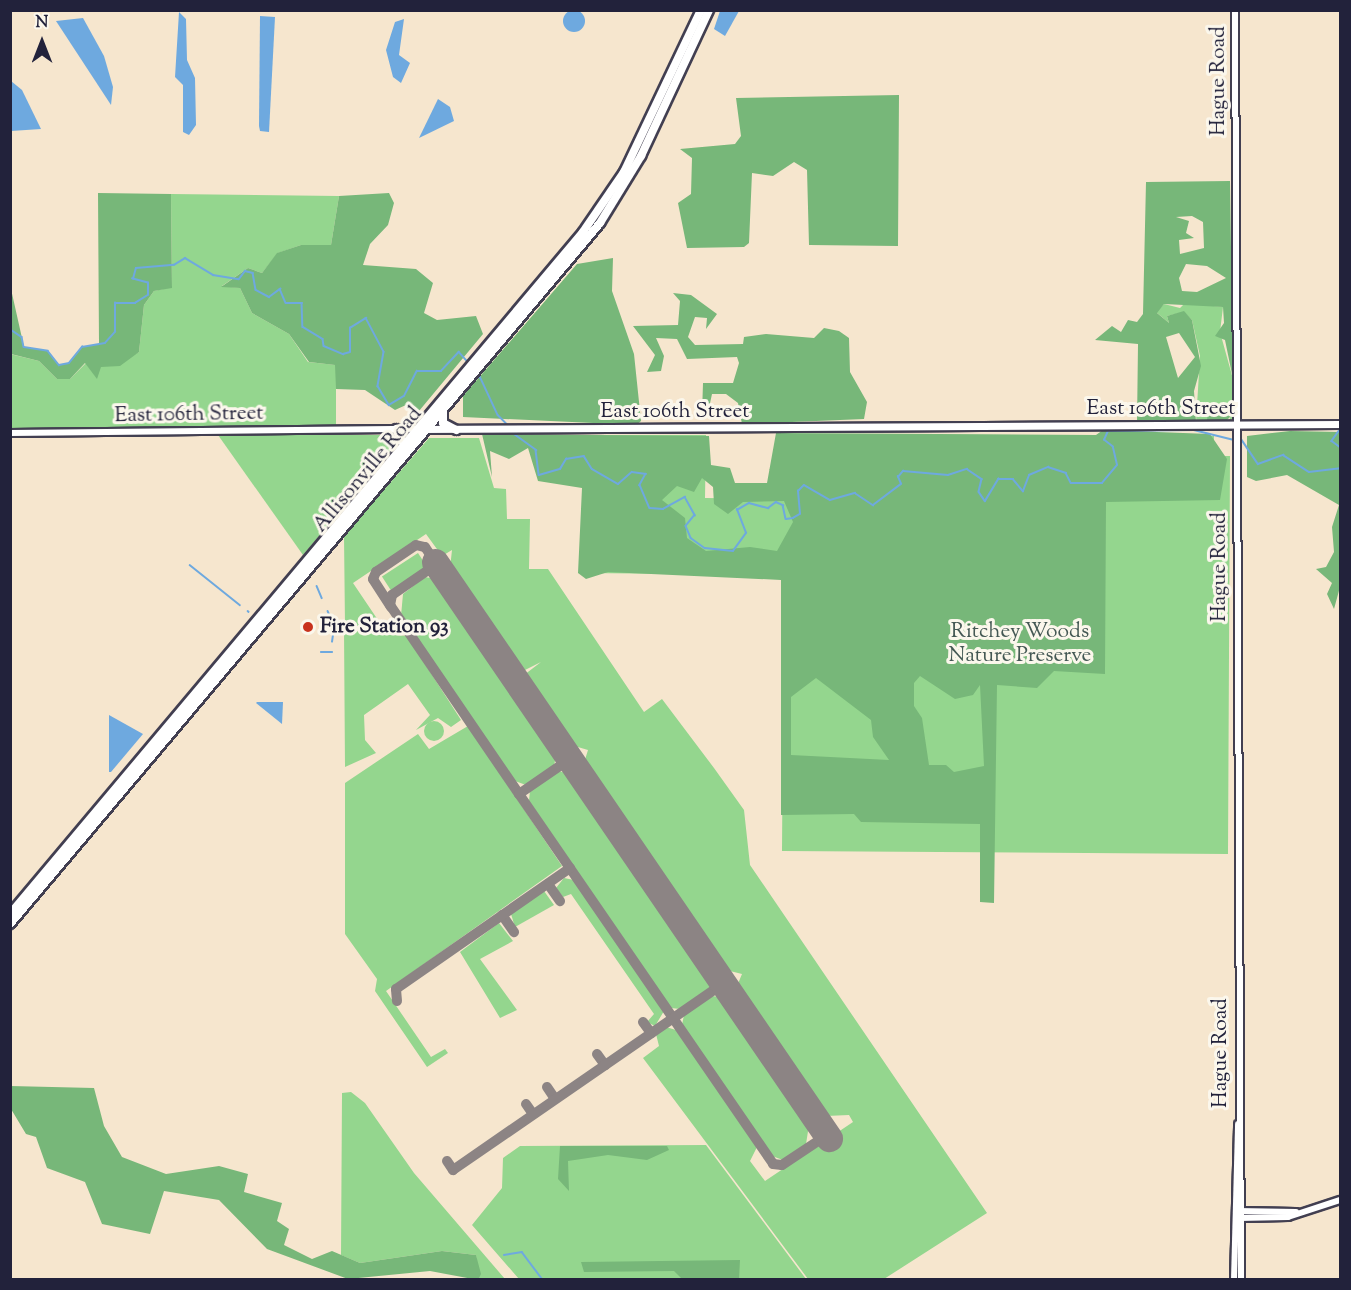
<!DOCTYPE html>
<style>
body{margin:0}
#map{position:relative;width:1351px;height:1290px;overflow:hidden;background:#f6e6ce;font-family:"Sorts Mill Goudy",serif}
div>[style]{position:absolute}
.green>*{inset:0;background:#94d68e;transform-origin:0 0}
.round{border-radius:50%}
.forest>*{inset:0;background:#77b779}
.water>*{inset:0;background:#6ea9df}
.stream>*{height:1.5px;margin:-0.75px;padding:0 0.75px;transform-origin:0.75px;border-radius:0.75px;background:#6ea9df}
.taxiway>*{height:10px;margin:-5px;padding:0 5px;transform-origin:5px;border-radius:5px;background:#8c8484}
.runway>*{height:27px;margin:-13.5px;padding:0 13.5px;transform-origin:13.5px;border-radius:13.5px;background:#8c8484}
.roads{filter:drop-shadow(2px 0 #423f51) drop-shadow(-2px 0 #423f51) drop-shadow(0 2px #423f51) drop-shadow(0 -2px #423f51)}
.tertiary>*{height:6px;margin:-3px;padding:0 3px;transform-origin:3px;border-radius:3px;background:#fff}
.secondary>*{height:7px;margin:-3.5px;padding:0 3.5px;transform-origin:3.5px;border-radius:3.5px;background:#fff}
.primary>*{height:8px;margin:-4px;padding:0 4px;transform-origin:4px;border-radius:4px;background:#fff}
.dots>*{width:16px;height:16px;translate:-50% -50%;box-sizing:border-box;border:3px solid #fbf7ec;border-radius:50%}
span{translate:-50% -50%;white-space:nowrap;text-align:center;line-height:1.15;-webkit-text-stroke:6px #fbf7ec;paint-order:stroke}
.street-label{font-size:21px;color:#22223b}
.poi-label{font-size:21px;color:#22223b;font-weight:700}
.left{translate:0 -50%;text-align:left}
.park-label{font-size:21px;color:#445854}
.frame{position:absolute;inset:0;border:12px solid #22223b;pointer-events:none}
.north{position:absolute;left:12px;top:12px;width:60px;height:60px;-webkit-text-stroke:4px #fbf7ec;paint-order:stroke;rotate:0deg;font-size:16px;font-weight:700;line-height:24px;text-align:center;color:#22223b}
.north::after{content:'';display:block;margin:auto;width:21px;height:27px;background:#22223b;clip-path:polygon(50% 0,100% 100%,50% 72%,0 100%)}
</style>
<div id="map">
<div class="green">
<i style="clip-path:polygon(171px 194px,339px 196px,331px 245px,301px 245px,278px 253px,262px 273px,248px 268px,222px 286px,240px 288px,252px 313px,289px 334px,308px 362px,336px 365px,336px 428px,11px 428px,10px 354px,39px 361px,57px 379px,70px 379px,86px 363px,115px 365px,139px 352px,144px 305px,154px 291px,172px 287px)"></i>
<i style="clip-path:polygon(1185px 303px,1223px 307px,1220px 332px,1233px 379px,1233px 413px,1232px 419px,1229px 421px,1232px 412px,1224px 405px,1207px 421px,1196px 422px,1200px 356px,1192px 320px,1184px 312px,1167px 316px,1169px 323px,1156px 312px,1164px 304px,1180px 308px)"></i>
<i style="clip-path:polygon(779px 434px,1214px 436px,1214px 456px,1230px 456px,1228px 854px,782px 851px,784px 575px,584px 573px,584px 435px,706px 435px,705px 498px,779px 499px)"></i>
<i style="clip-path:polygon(218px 435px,395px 435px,400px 440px,303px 555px)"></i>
<i style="clip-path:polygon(429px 438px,479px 438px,494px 488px,506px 489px,507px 519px,530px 519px,529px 569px,548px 569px,644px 712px,662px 699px,714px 768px,744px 810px,750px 865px,987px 1213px,884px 1279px,808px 1279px,643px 1058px,659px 1046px,656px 1034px,666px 1027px,676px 1030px,757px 1147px,750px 1161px,765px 1181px,853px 1122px,849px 1115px,826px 1116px,737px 986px,742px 974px,726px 970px,584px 763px,588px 750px,571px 745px,524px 675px,541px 662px,521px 672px,450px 568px,452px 550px,442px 556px,426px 534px,353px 583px,382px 626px,345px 626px,344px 536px)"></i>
<i style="left:418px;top:553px;width:17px;height:43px;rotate:57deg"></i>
<i style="clip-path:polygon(425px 577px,436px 579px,556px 755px,554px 766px,526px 785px,515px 781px,401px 616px,403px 594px)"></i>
<i style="clip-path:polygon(344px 630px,407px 636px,461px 720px,451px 727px,438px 718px,416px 730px,430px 715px,408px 684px,364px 715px,365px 740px,376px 753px,345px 767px)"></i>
<i class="round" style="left:424px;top:721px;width:20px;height:20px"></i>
<i style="clip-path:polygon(468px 726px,562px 866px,386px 991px,431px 1057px,445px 1049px,448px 1053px,427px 1067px,375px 991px,377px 979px,345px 934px,345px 783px,418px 734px,429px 749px)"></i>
<i style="clip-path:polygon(559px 771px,569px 774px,711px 981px,711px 987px,680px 1009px,671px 1008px,529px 801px,530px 790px)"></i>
<i style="clip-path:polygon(564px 878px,574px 880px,664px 1011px,655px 1026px,647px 1022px,654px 1014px,571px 894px,563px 897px,556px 888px)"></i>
<i style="clip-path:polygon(544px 891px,554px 905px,515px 927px,511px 914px)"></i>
<i style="clip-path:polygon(499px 923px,513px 941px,480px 959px,517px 1010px,500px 1018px,460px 952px)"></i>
<i style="clip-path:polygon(711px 996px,722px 997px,809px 1125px,806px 1144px,783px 1160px,772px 1156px,682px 1025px,684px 1015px)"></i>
<i style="clip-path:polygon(351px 1092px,365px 1103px,414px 1173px,505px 1279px,478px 1279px,476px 1255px,442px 1251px,360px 1263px,341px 1255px,342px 1093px)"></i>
<i style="clip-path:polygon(706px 1145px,806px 1279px,519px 1279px,472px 1225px,502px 1188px,503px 1158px,520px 1146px)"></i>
</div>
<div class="forest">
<i style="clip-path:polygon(899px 95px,898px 246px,809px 245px,807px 170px,794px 162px,773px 176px,752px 173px,749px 243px,744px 247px,687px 248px,678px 203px,691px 194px,692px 158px,680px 149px,735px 144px,741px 136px,736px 98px)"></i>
<i style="clip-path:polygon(evenodd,1230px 181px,1233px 379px,1225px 340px,1215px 336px,1224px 323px,1223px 307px,1164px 304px,1157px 313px,1169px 323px,1167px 316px,1184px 311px,1192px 320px,1201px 366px,1194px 391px,1196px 422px,1137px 423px,1138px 344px,1095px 340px,1112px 326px,1121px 332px,1128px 320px,1137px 322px,1143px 314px,1146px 182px,1230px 181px,1192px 216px,1203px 222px,1204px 248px,1180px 254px,1179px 240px,1194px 238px,1186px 233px,1189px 221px,1176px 217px,1192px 216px,1230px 181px,1186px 264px,1207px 266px,1226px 278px,1197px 292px,1182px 291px,1179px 278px,1186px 264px,1230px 181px,1179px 333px,1195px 357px,1178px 378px,1166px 337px,1179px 333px)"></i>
<i style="clip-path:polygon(98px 193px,171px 194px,172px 288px,154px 291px,144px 305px,139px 352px,120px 366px,101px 367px,97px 379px,85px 363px,70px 379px,57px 379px,39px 361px,11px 354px,11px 289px,24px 347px,48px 351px,59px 365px,69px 363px,82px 347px,99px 344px)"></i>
<i style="clip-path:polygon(389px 193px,394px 203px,388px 225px,370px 244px,363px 265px,416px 269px,433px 283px,424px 313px,437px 320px,476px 316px,483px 334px,419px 411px,406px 405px,395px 410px,365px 390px,336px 389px,335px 365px,309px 362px,289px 334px,252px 313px,240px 288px,221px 287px,248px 268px,262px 273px,277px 253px,301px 245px,331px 245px,339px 196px)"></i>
<i style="clip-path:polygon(613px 258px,612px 291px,634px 354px,641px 421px,636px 425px,463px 417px,463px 396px,577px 264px)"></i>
<i style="clip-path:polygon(673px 293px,691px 295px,717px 314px,706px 329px,707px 318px,695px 317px,688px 337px,695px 345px,743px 344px,744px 337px,766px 334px,814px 338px,824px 328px,839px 331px,849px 338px,850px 372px,867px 402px,864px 419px,742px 424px,738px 403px,726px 394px,712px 394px,709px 408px,717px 412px,713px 420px,702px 414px,703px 383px,733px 383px,739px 363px,737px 357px,687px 359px,677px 339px,656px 338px,664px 356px,661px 371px,647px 372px,655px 355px,633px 326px,678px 325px,680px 301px)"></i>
<i style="clip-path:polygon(1232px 403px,1233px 414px,1226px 421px,1207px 421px,1208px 411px)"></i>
<i style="clip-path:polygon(evenodd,1103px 430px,1210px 434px,1227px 459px,1220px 500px,1106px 502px,1105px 674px,1054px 671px,1037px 688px,997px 685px,994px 903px,980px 902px,980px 824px,861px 822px,854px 814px,781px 815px,781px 580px,608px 572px,586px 579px,578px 573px,582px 488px,538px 481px,528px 448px,509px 459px,490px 451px,492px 477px,482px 434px,709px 436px,711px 465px,730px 468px,735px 483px,767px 483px,776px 433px,1096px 435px,1103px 430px,702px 478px,713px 487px,714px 504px,728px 514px,743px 502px,784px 501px,793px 522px,777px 551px,750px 547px,706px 551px,687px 538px,685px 518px,662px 500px,677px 486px,694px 492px,702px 478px,1103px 430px,920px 676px,955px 699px,973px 695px,980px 685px,984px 766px,954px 772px,946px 765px,929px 765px,922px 718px,914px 706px,914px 683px,920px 676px,1103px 430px,816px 678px,871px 720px,873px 737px,889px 760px,791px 755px,791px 697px,816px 678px)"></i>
<i style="clip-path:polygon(1290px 431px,1340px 432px,1340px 587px,1334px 609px,1327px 594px,1332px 583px,1316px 569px,1326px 567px,1334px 552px,1332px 527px,1339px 505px,1287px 475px,1256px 481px,1247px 477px,1247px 436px)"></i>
<i style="clip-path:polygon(10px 1086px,94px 1088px,104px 1126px,122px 1157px,166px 1174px,219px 1166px,248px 1174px,244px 1192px,282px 1203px,277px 1221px,289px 1229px,284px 1245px,312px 1259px,332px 1251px,360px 1263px,442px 1251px,476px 1255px,481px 1274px,478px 1280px,430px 1271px,348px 1279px,267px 1249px,219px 1200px,164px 1191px,150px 1234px,102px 1224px,85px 1182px,47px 1168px,36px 1137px,26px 1134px,11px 1109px)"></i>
<i style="clip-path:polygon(560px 1146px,667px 1146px,669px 1150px,647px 1160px,608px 1155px,568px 1161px,569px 1191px,558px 1179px)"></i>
<i style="clip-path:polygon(740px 1260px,739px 1280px,682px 1279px,674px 1271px,584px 1272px,581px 1262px)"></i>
</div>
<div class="water">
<i class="round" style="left:563px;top:10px;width:22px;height:22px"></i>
<i style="clip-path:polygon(720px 11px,739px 11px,725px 36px,714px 29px)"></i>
<i style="clip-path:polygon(179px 12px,186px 19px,187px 60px,195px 78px,196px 125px,189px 135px,183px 132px,183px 85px,175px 77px)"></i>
<i style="clip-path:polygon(260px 16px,275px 17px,269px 132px,260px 131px,259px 126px)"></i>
<i style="clip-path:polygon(83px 18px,104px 56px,113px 87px,111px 105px,56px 21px)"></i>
<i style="clip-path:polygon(404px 19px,399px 55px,410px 63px,401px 83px,393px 77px,386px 50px,395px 22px)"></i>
<i style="clip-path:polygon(11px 81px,22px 90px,41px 129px,11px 131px)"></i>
<i style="clip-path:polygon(438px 99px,450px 107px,454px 121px,419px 138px)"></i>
<i style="clip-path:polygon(283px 702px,282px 724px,256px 703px,257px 702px)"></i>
<i style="clip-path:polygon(109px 715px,143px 734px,111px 772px,109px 772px)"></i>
</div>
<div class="stream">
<i style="left:10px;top:329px;width:14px;rotate:34deg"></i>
<i style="left:22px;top:337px;width:10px;rotate:79deg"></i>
<i style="left:24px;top:347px;width:24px;rotate:9deg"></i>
<i style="left:48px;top:351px;width:18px;rotate:52deg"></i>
<i style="left:59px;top:365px;width:10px;rotate:-11deg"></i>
<i style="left:69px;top:363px;width:21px;rotate:-51deg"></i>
<i style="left:82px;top:347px;width:23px;rotate:-10deg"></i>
<i style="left:105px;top:343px;width:15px;rotate:-48deg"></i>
<i style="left:115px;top:332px;width:29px;rotate:-90deg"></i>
<i style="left:115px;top:303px;width:20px"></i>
<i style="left:135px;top:303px;width:15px;rotate:-32deg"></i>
<i style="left:148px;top:295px;width:12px;rotate:-90deg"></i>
<i style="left:148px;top:283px;width:16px;rotate:-165deg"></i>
<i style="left:133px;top:279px;width:11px;rotate:-75deg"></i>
<i style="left:136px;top:268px;width:38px;rotate:-5deg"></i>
<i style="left:174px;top:265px;width:13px;rotate:-32deg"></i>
<i style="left:185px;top:258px;width:33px;rotate:31deg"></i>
<i style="left:213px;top:275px;width:26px;rotate:9deg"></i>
<i style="left:239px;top:279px;width:10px;rotate:-53deg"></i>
<i style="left:245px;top:271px;width:8px;rotate:14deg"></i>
<i style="left:253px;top:273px;width:17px;rotate:80deg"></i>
<i style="left:256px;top:290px;width:15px;rotate:28deg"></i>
<i style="left:269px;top:297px;width:14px;rotate:-36deg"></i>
<i style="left:280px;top:289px;width:15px;rotate:67deg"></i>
<i style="left:286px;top:303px;width:16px"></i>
<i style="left:302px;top:303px;width:24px;rotate:88deg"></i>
<i style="left:303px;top:327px;width:23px;rotate:31deg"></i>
<i style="left:323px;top:339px;width:7px;rotate:82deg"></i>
<i style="left:324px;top:346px;width:21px;rotate:23deg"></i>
<i style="left:343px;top:354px;width:7px;rotate:-16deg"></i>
<i style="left:350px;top:352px;width:24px;rotate:-90deg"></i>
<i style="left:350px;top:328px;width:19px;rotate:-32deg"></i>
<i style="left:366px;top:318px;width:38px;rotate:62deg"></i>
<i style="left:384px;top:352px;width:35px;rotate:100deg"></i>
<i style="left:378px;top:386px;width:22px;rotate:60deg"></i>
<i style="left:389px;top:405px;width:17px;rotate:-31deg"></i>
<i style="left:404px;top:396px;width:28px;rotate:-63deg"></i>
<i style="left:417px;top:371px;width:24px"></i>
<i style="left:441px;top:371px;width:26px;rotate:-47deg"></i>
<i style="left:459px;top:352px;width:13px;rotate:48deg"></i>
<i style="left:478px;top:372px;width:47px;rotate:65.1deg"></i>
<i style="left:498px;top:415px;width:16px;rotate:45deg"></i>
<i style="left:1340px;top:430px;width:14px;rotate:126deg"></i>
<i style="left:1332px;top:441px;width:10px;rotate:37deg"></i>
<i style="left:513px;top:433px;width:29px;rotate:36deg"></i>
<i style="left:536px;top:450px;width:25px;rotate:83deg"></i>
<i style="left:539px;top:475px;width:22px;rotate:-16deg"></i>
<i style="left:560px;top:469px;width:12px;rotate:-59deg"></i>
<i style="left:566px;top:459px;width:18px;rotate:-9deg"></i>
<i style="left:584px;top:456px;width:15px;rotate:58deg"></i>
<i style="left:592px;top:469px;width:30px;rotate:30deg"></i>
<i style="left:618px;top:484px;width:18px;rotate:-41deg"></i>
<i style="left:632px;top:472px;width:14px;rotate:8deg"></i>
<i style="left:646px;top:474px;width:13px;rotate:119deg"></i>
<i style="left:640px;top:485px;width:25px;rotate:67deg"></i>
<i style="left:650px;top:508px;width:13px;rotate:4deg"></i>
<i style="left:663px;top:509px;width:25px;rotate:-29deg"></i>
<i style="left:685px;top:497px;width:21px;rotate:61deg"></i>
<i style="left:695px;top:515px;width:14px;rotate:129deg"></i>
<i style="left:686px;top:526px;width:13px;rotate:67deg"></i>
<i style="left:691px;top:538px;width:17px;rotate:36deg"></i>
<i style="left:705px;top:548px;width:28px;rotate:6deg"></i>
<i style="left:733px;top:551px;width:22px;rotate:-54deg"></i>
<i style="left:746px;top:533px;width:25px;rotate:-111deg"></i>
<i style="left:737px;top:510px;width:14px;rotate:-30deg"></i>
<i style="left:749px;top:503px;width:20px;rotate:15deg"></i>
<i style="left:768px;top:508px;width:10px;rotate:-37deg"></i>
<i style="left:776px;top:502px;width:8px;rotate:23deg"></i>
<i style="left:783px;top:505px;width:14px;rotate:78deg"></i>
<i style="left:786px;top:519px;width:7px;rotate:-8deg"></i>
<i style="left:793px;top:518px;width:8px;rotate:-30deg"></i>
<i style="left:800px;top:514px;width:23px;rotate:-95deg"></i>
<i style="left:798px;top:491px;width:8px;rotate:-45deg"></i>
<i style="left:804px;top:485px;width:30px;rotate:30deg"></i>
<i style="left:830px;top:500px;width:26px;rotate:-16deg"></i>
<i style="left:855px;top:493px;width:22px;rotate:34deg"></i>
<i style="left:873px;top:505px;width:35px;rotate:-37deg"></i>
<i style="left:901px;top:484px;width:8px;rotate:-113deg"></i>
<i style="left:898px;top:477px;width:8px;rotate:-50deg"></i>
<i style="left:903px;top:471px;width:45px;rotate:5.1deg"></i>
<i style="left:948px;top:475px;width:20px;rotate:-18deg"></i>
<i style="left:967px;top:469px;width:18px;rotate:34deg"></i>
<i style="left:982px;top:479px;width:13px;rotate:103deg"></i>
<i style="left:979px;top:492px;width:11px;rotate:56deg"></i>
<i style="left:985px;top:501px;width:26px;rotate:-59deg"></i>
<i style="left:998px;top:479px;width:15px"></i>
<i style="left:1013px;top:479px;width:16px;rotate:50deg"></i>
<i style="left:1023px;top:491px;width:17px;rotate:-69deg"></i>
<i style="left:1029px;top:475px;width:21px;rotate:-23deg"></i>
<i style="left:1048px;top:467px;width:19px;rotate:18deg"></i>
<i style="left:1066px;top:473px;width:11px;rotate:63deg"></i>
<i style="left:1071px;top:483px;width:31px"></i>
<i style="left:1102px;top:483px;width:23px;rotate:-50deg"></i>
<i style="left:1117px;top:465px;width:18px;rotate:-103deg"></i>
<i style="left:1113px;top:447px;width:11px;rotate:-142deg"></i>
<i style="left:1104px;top:440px;width:10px;rotate:-66deg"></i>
<i style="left:1108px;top:431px;width:86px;rotate:-0.7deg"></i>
<i style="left:1194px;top:430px;width:41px;rotate:14deg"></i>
<i style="left:1242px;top:440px;width:29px;rotate:56deg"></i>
<i style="left:1258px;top:464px;width:27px;rotate:-20deg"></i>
<i style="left:1283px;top:455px;width:31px;rotate:33deg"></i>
<i style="left:1309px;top:472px;width:31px;rotate:-7deg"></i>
<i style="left:190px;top:565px;width:64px;rotate:38.7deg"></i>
<i style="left:317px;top:586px;width:13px;rotate:67deg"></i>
<i style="left:248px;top:611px;width:1px;rotate:45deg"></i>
<i style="left:328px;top:611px;width:15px;rotate:67deg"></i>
<i style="left:332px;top:642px;width:14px;rotate:-82deg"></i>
<i style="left:321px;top:652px;width:11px"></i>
<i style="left:504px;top:1255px;width:18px;rotate:-9deg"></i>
<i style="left:522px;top:1252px;width:35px;rotate:53deg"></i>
</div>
<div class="taxiway">
<i style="left:437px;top:564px;width:55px;rotate:145.4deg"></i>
<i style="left:392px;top:595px;width:10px;rotate:101deg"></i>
<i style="left:390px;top:605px;width:229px;rotate:55.7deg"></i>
<i style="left:519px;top:794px;width:449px;rotate:55.5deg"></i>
<i style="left:773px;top:1164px;width:9px;rotate:6deg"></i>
<i style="left:782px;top:1165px;width:54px;rotate:-33.7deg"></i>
<i style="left:391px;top:607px;width:33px;rotate:-123deg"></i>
<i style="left:373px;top:579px;width:8px;rotate:-67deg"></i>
<i style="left:376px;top:572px;width:48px;rotate:-34deg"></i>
<i style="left:416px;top:545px;width:9px;rotate:13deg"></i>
<i style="left:425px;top:547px;width:18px;rotate:56deg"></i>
<i style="left:519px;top:794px;width:62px;rotate:-34.5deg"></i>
<i style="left:548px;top:884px;width:21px;rotate:55deg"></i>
<i style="left:502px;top:915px;width:21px;rotate:55deg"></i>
<i style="left:397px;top:1001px;width:12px;rotate:-95deg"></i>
<i style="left:396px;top:989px;width:212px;rotate:-34.8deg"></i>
<i style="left:643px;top:1022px;width:14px;rotate:54deg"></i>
<i style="left:597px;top:1054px;width:14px;rotate:54deg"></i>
<i style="left:547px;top:1087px;width:14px;rotate:56deg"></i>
<i style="left:526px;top:1104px;width:12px;rotate:55deg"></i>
<i style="left:447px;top:1161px;width:11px;rotate:56deg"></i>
<i style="left:453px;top:1170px;width:329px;rotate:-34.6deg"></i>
</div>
<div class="runway">
<i style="left:435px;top:562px;width:698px;rotate:55.63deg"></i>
</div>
<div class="roads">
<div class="tertiary">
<i style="left:1235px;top:10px;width:1270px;rotate:89.73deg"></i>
<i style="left:10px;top:433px;width:407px;rotate:-0.6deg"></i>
<i style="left:1237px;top:1211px;width:59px;rotate:1deg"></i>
<i style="left:1239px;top:1218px;width:49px;rotate:-1.2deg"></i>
<i style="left:1288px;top:1217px;width:55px;rotate:-18.1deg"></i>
<i style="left:1234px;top:1280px;width:156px;rotate:-88.5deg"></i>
</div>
<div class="secondary">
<i style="left:422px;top:429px;width:918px;rotate:-0.31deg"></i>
</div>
<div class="primary">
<i style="left:443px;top:412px;width:11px;rotate:90deg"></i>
<i style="left:443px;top:423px;width:15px;rotate:28deg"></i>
<i style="left:396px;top:429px;width:18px;rotate:63deg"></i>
<i style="left:10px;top:914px;width:891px;rotate:-49.96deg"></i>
<i style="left:583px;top:232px;width:73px;rotate:-55.7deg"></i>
<i style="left:624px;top:172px;width:179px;rotate:-64.6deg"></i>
<i style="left:10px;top:924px;width:916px;rotate:-49.91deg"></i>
<i style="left:600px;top:223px;width:79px;rotate:-58.5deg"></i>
<i style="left:641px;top:156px;width:161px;rotate:-65deg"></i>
</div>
</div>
<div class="dots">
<i style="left:308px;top:627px;background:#c8321e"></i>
</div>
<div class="street-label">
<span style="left:1219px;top:81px;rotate:-90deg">Hague Road</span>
<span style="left:1161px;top:409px">East 106th Street</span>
<span style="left:675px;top:412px">East 106th Street</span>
<span style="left:189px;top:415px;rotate:-1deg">East 106th Street</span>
<span style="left:368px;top:470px;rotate:-50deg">Allisonville Road</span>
<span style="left:1220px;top:567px;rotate:-90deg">Hague Road</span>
<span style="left:1221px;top:1053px;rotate:-90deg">Hague Road</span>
</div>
<div class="poi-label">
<span class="left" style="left:320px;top:627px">Fire Station 93</span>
</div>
<div class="park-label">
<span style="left:1020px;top:644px">Ritchey Woods<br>Nature Preserve</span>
</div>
<div class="frame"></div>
<div class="north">N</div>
</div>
